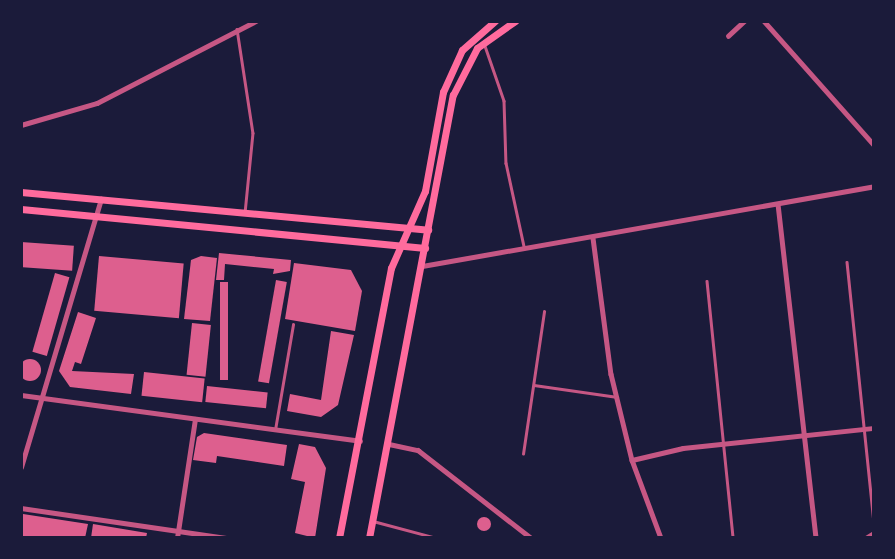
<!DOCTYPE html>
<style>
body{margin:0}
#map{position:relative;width:895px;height:559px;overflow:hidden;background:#1b1b3a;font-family:Merriweather,serif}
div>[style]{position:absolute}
.building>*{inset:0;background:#dd5f8e;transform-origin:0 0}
.round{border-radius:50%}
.service>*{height:2.5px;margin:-1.25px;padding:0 1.25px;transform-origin:1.25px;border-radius:1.25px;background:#c65784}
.minor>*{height:4.5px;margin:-2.25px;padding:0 2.25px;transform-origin:2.25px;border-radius:2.25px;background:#c65784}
.tertiary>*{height:5px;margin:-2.5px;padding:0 2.5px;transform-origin:2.5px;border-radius:2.5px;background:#c65784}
.trunk>*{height:7px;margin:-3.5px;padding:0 3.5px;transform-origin:3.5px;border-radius:3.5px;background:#ff6b9d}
span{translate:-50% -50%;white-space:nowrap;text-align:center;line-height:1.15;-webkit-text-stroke:7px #1b1b3a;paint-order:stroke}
.frame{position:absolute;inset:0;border:23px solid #1b1b3a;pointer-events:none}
</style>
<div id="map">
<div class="building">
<i style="left:21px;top:242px;width:53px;height:25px;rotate:4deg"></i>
<i style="clip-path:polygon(219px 253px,291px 260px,290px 271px,273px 274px,274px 269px,225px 264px,224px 280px,216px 280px)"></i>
<i style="left:99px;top:256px;width:85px;height:55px;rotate:5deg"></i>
<i style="clip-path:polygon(201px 256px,217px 258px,210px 321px,184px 319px,191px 260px)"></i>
<i style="clip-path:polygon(294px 263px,351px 270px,362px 291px,355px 331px,285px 319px)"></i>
<i style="left:55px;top:273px;width:15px;height:82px;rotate:16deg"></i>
<i style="left:276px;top:280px;width:11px;height:103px;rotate:10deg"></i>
<i style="left:220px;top:282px;width:8px;height:98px"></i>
<i style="clip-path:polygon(78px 312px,96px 318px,81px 364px,75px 362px,72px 371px,134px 374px,131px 394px,70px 387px,59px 371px)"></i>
<i style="left:192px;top:323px;width:19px;height:52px;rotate:6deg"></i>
<i style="clip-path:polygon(331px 331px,354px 335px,338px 405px,321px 417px,287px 411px,290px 394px,321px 400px)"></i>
<i class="round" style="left:19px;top:359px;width:22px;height:22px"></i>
<i style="left:144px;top:372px;width:61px;height:24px;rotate:6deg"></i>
<i style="left:207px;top:386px;width:61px;height:16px;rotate:6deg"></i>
<i style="clip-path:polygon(204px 433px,287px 445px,284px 466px,217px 456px,216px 463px,193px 460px,197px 437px)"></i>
<i style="clip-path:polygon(299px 444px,315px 447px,326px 468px,315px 538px,295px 533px,305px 482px,291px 479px)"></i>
<i style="clip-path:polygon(23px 514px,88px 524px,85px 538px,21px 538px)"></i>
<i class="round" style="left:477px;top:517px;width:14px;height:14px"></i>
<i style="clip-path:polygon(93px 524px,147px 533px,146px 538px,91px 538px)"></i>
</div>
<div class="service">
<i style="left:237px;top:29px;width:105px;rotate:81.3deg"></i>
<i style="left:253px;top:133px;width:80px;rotate:95.7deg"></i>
<i style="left:485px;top:46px;width:58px;rotate:70.9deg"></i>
<i style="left:504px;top:101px;width:62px;rotate:88.2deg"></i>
<i style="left:506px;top:163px;width:85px;rotate:77.8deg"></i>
<i style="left:847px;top:262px;width:263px;rotate:84.1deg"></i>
<i style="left:707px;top:281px;width:258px;rotate:84.2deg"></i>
<i style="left:534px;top:385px;width:84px;rotate:8.2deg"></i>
<i style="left:275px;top:430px;width:107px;rotate:-80.3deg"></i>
<i style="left:523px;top:454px;width:144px;rotate:-81.6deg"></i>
<i style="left:373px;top:521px;width:66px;rotate:14.9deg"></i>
</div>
<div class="minor">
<i style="left:764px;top:21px;width:166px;rotate:48.4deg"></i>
<i style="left:728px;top:36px;width:22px;rotate:-43deg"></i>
<i style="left:21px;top:125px;width:79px;rotate:-16.1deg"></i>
<i style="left:97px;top:103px;width:179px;rotate:-27.3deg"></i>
<i style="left:778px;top:204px;width:336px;rotate:83.5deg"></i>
<i style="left:593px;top:238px;width:137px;rotate:82.5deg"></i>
<i style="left:611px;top:374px;width:89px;rotate:76.3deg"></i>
<i style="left:632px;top:460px;width:83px;rotate:69.6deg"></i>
<i style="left:389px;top:444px;width:30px;rotate:12deg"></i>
<i style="left:418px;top:450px;width:143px;rotate:37.9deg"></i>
<i style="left:632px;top:460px;width:52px;rotate:-13.2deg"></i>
<i style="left:683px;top:448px;width:192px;rotate:-6deg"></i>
<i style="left:21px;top:508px;width:207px;rotate:8.3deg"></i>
<i style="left:177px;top:538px;width:120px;rotate:-81.4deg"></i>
<i style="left:866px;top:538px;width:9px;rotate:-32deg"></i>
</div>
<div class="tertiary">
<i style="left:422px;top:266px;width:459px;rotate:-10deg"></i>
<i style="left:21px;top:395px;width:342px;rotate:7.7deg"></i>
<i style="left:21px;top:467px;width:280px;rotate:-73.4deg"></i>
</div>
<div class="trunk">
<i style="left:21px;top:192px;width:409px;rotate:5.3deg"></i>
<i style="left:21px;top:209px;width:406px;rotate:5.5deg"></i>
<i style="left:339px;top:538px;width:275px;rotate:-79.1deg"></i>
<i style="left:391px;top:268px;width:84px;rotate:-66.2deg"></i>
<i style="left:425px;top:191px;width:101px;rotate:-79.7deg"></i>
<i style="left:443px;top:92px;width:46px;rotate:-65.7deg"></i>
<i style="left:462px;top:50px;width:44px;rotate:-41.3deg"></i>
<i style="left:369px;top:538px;width:451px;rotate:-79.3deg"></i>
<i style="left:453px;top:95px;width:53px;rotate:-62.9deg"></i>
<i style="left:477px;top:48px;width:47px;rotate:-35.4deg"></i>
</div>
<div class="frame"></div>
</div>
